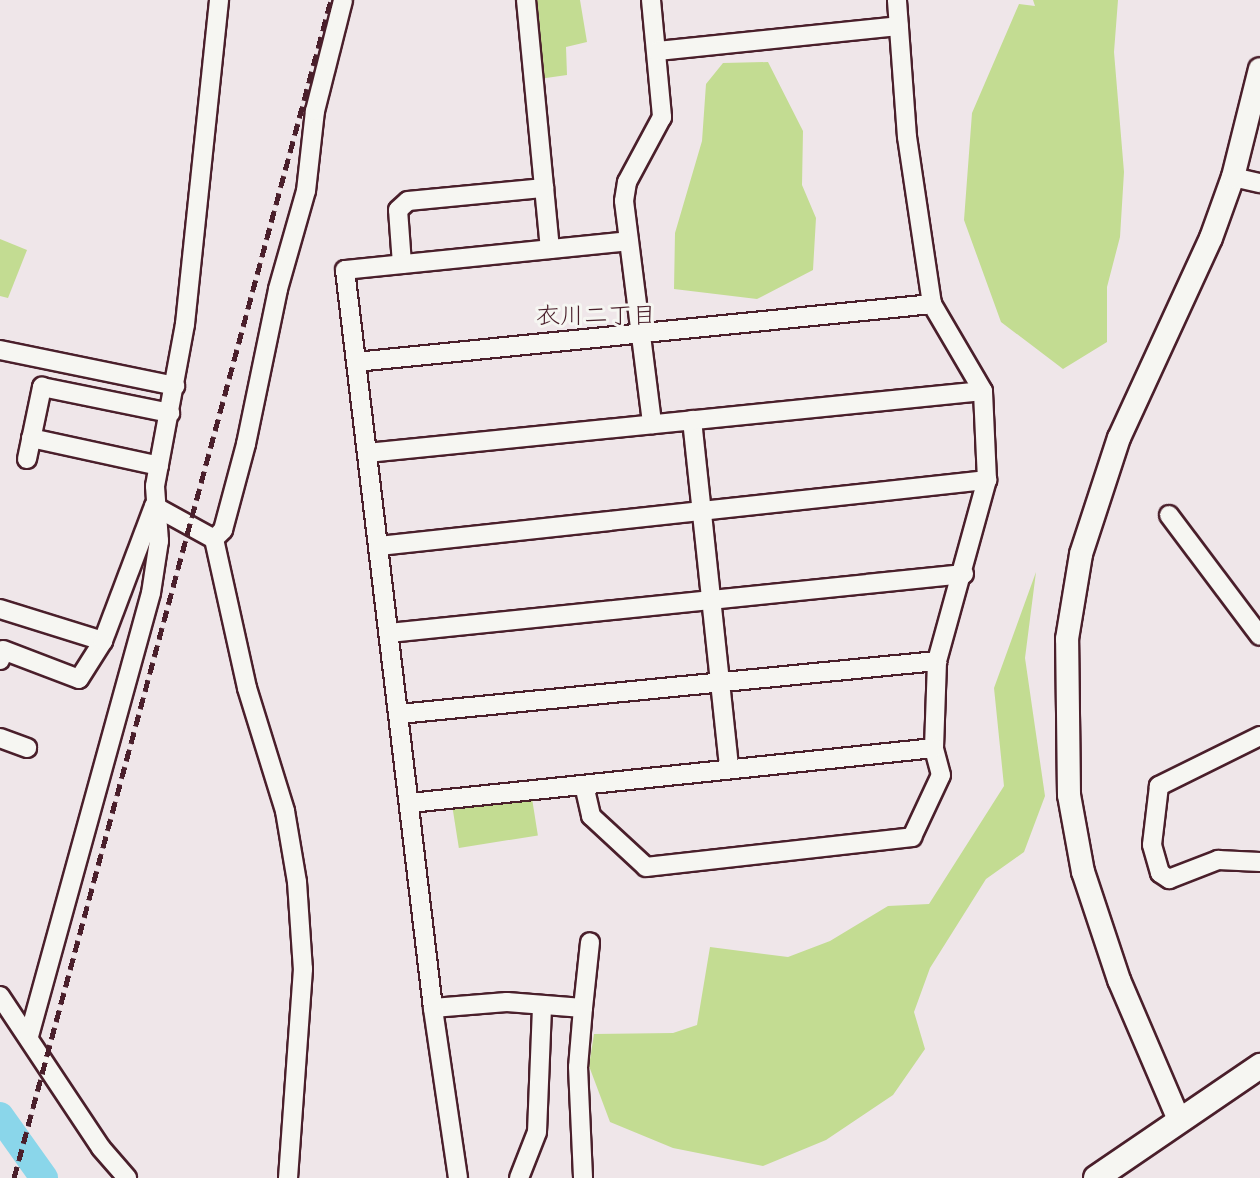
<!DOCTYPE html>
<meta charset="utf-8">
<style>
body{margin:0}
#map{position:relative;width:1260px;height:1178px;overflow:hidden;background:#efe6e9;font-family:"Shantell Sans","Klee One",sans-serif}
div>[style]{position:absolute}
.green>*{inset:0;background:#c3dc92;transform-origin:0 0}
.river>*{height:28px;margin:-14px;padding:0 14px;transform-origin:14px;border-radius:14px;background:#8ad6ea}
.roads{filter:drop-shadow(2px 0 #4a1f2b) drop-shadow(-2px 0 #4a1f2b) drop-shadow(0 2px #4a1f2b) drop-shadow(0 -2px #4a1f2b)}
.minor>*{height:18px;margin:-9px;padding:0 9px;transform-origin:9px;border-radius:9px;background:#f6f6f2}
.tertiary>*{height:22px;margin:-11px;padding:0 11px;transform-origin:11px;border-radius:11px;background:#f6f6f2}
.secondary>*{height:24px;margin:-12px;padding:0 12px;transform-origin:12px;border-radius:12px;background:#f6f6f2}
.rail>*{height:5px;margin-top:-2.5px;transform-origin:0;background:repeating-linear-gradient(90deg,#4a1f2b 0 12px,transparent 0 18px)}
span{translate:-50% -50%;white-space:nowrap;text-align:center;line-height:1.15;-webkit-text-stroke:6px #f6f6f2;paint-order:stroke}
.neighbourhood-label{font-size:24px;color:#4a1f2b}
</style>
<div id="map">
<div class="green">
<i style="clip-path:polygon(533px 0,580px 0,587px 42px,566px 47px,567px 75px,539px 79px)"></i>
<i style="clip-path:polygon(1033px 0,1118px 0,1114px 52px,1124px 172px,1120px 237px,1107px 287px,1107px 342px,1063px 369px,1001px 322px,964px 220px,972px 113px,1019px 4px,1035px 6px)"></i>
<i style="clip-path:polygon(768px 62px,803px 131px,802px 185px,816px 218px,813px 270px,757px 299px,674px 289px,675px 233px,702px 141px,706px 84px,723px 63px)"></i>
<i style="clip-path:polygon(0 239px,27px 250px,8px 298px,0 296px)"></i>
<i style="clip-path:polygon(1036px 572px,1025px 658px,1045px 796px,1024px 852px,986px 879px,930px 968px,914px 1012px,925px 1049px,893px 1095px,826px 1140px,763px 1166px,673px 1148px,610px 1122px,589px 1066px,594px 1034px,673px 1033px,697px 1025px,710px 947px,788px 957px,830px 941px,888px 906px,929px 904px,1004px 786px,994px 688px)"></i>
<i style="left:531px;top:792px;width:44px;height:80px;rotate:81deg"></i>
</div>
<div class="river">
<i style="left:0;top:1116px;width:76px;rotate:54.6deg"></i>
</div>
<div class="roads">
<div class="minor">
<i style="left:526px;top:0;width:250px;rotate:84.5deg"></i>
<i style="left:651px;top:0;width:118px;rotate:84.6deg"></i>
<i style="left:662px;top:117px;width:74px;rotate:118.3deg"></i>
<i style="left:627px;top:182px;width:19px;rotate:99deg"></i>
<i style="left:624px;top:201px;width:225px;rotate:82.8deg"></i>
<i style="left:657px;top:51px;width:243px;rotate:-5.9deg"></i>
<i style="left:1233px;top:177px;width:28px;rotate:13deg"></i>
<i style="left:402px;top:264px;width:54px;rotate:-94.2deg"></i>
<i style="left:398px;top:210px;width:13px;rotate:-42deg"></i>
<i style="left:408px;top:201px;width:137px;rotate:-5.5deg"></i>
<i style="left:0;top:350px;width:179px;rotate:11.6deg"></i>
<i style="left:356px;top:362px;width:579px;rotate:-5.75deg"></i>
<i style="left:692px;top:420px;width:351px;rotate:83.9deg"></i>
<i style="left:31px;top:438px;width:131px;rotate:12.3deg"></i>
<i style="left:367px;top:453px;width:619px;rotate:-5.75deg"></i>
<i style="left:27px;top:459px;width:74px;rotate:-78.2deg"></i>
<i style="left:42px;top:387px;width:131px;rotate:11.5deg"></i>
<i style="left:154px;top:506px;width:68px;rotate:28.8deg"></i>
<i style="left:214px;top:539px;width:153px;rotate:77.5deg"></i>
<i style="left:247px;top:688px;width:129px;rotate:72.8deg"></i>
<i style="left:285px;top:811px;width:72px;rotate:80.4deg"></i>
<i style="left:297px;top:882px;width:87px;rotate:86.1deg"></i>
<i style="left:303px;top:969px;width:210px;rotate:94.1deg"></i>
<i style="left:1169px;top:515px;width:151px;rotate:53.1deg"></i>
<i style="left:214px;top:539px;width:13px;rotate:-45deg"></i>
<i style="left:223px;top:530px;width:89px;rotate:-75deg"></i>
<i style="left:246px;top:444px;width:158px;rotate:-78.3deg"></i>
<i style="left:278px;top:289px;width:102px;rotate:-74.1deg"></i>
<i style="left:306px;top:191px;width:81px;rotate:-83.6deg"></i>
<i style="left:315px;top:111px;width:114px;rotate:-75.8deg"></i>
<i style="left:379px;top:546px;width:612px;rotate:-6.2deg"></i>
<i style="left:0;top:609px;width:108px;rotate:17.3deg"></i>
<i style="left:389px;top:633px;width:578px;rotate:-5.86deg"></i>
<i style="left:0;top:660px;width:10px;rotate:-73deg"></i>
<i style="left:3px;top:650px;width:81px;rotate:20.9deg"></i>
<i style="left:79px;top:679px;width:45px;rotate:-57.7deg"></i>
<i style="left:103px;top:641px;width:144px;rotate:-69.3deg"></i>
<i style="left:399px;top:714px;width:541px;rotate:-5.63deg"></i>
<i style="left:1260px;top:736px;width:113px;rotate:153.7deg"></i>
<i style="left:1159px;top:786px;width:59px;rotate:96.8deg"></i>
<i style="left:1152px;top:845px;width:29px;rotate:74deg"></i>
<i style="left:1160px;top:873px;width:11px;rotate:34deg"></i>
<i style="left:1169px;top:879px;width:53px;rotate:-21.2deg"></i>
<i style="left:1218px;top:860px;width:42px;rotate:2.7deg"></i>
<i style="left:0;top:738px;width:29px;rotate:20deg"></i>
<i style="left:584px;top:785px;width:32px;rotate:77deg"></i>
<i style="left:591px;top:816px;width:75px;rotate:42.8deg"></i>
<i style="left:646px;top:867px;width:268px;rotate:-6.4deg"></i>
<i style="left:912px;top:837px;width:68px;rotate:-64.9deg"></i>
<i style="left:941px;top:775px;width:28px;rotate:-105deg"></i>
<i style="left:934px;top:748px;width:87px;rotate:-88deg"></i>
<i style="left:937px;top:661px;width:188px;rotate:-74.6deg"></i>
<i style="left:987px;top:480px;width:89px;rotate:-92.6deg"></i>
<i style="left:983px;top:391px;width:101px;rotate:-120.4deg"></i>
<i style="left:932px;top:304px;width:169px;rotate:-98.5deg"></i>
<i style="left:907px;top:137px;width:137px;rotate:-94.2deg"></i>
<i style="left:410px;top:803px;width:527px;rotate:-5.99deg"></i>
<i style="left:0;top:996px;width:182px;rotate:56.4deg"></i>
<i style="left:101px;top:1148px;width:40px;rotate:49deg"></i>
<i style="left:433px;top:1008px;width:74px;rotate:-4.6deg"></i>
<i style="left:507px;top:1002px;width:76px;rotate:4.5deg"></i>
<i style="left:583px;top:1008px;width:59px;rotate:94.8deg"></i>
<i style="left:578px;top:1067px;width:111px;rotate:87.4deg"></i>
<i style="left:583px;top:1008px;width:66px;rotate:-83.9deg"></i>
<i style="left:29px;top:1036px;width:459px;rotate:-74.6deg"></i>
<i style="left:151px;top:593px;width:53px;rotate:-81.3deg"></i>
<i style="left:159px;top:541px;width:55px;rotate:-94.2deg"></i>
<i style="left:155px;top:486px;width:165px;rotate:-79.5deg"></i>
<i style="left:185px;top:324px;width:326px;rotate:-84deg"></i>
<i style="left:458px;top:1178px;width:172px;rotate:-98.4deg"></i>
<i style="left:433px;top:1008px;width:743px;rotate:-96.8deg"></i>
<i style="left:345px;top:270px;width:285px;rotate:-5.8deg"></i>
<i style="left:519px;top:1178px;width:49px;rotate:-68.6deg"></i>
<i style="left:537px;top:1132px;width:126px;rotate:-87.7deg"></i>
</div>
<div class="tertiary">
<i style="left:1179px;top:1120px;width:152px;rotate:-113.2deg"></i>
<i style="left:1119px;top:980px;width:114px;rotate:-108.4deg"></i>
<i style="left:1083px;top:872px;width:78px;rotate:-100.3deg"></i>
<i style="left:1069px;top:795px;width:156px;rotate:-90.7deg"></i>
<i style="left:1067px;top:639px;width:86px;rotate:-80.6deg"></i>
<i style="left:1081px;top:554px;width:122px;rotate:-71.9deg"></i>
<i style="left:1119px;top:438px;width:220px;rotate:-65.3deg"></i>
<i style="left:1211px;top:238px;width:65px;rotate:-70.2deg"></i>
<i style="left:1233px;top:177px;width:111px;rotate:-76deg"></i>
</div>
<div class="secondary">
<i style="left:1096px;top:1178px;width:199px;rotate:-34.3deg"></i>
</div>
</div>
<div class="rail">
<i style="left:14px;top:1178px;width:1220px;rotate:-74.94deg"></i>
</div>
<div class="neighbourhood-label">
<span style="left:596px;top:316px">衣川二丁目</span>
</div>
</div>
